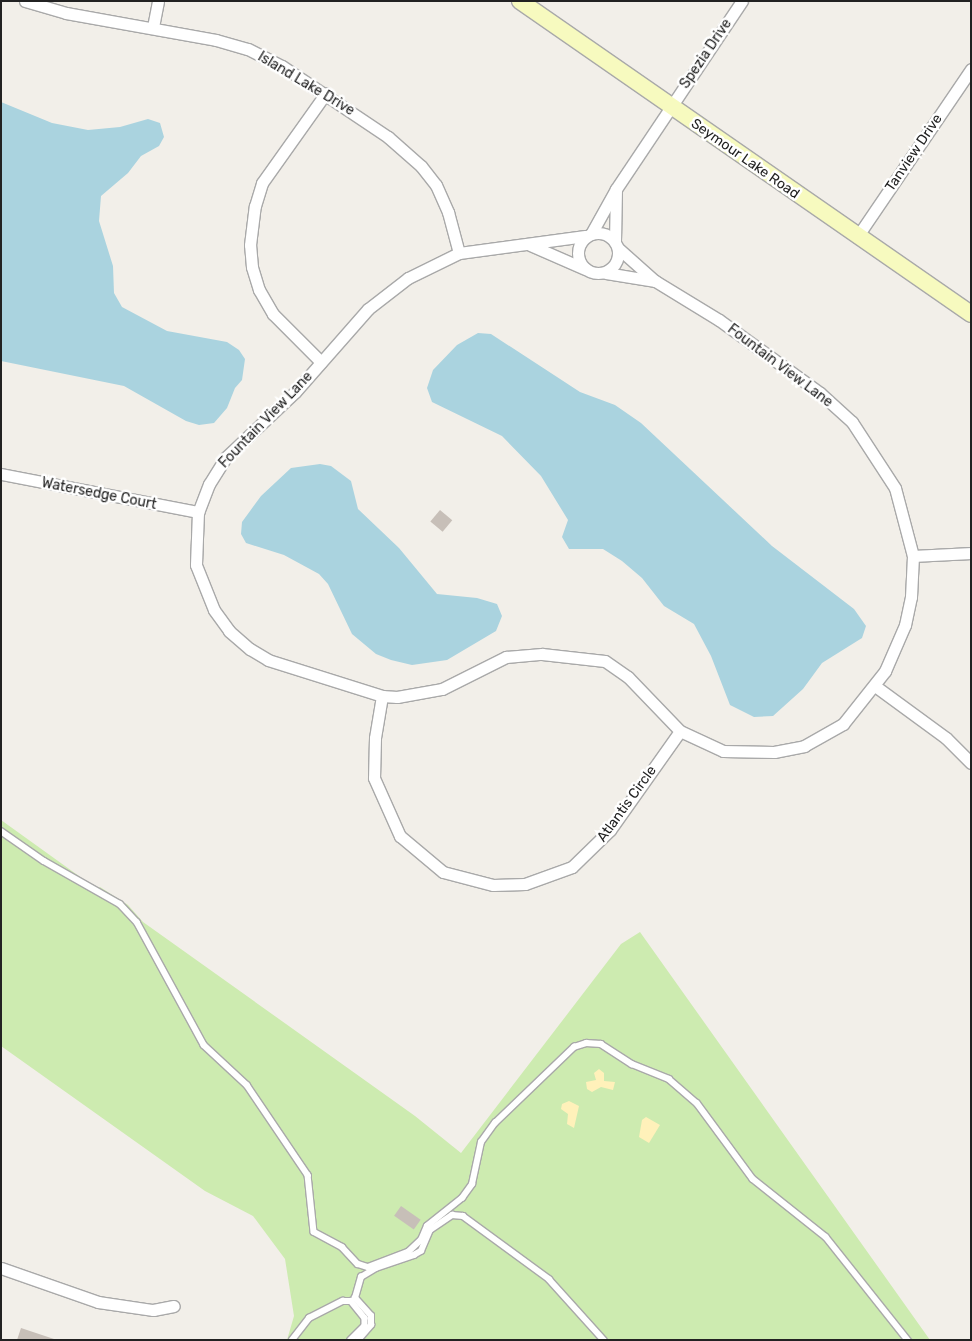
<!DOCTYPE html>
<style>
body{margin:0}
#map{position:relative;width:972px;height:1341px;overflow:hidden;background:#f2efe9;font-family:Rubik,sans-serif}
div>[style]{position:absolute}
.grass>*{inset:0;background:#cdebb0}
.sand>*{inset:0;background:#fff1ba}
.water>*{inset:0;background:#aad3df}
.building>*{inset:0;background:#c7bfb8;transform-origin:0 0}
.roads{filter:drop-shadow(1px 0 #a9a9a9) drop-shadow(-1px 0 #a9a9a9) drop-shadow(0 1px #a9a9a9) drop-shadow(0 -1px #a9a9a9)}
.lane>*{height:5.5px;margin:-2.75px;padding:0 2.75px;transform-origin:2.75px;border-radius:2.75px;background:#fff}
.street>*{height:11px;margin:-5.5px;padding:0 5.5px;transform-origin:5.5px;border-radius:5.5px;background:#fff}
.street>.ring{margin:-5.5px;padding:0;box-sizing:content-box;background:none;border:11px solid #fff;border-radius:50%}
.secondary>*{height:16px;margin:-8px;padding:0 8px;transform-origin:8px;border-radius:8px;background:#f7fabf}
span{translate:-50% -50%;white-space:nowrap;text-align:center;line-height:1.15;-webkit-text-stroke:5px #fff;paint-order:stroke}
.street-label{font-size:14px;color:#222}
.frame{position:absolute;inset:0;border:2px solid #222;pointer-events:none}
</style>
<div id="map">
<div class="grass">
<i style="clip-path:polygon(1px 820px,97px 889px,100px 887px,128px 905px,143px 922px,415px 1116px,461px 1153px,621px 944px,640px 932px,930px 1340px,287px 1340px,294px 1316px,285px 1259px,253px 1216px,205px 1191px,1px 1046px)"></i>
</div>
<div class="sand">
<i style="clip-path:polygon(599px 1069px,604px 1073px,604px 1081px,615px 1082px,613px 1090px,601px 1087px,592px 1092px,587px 1089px,586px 1082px,596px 1080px,594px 1073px)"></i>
<i style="clip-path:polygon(569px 1101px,579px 1106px,574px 1128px,567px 1124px,568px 1114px,561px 1109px,562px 1104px)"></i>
<i style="clip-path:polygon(646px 1117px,660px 1125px,649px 1143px,639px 1137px,642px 1120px)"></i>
</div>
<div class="water">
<i style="clip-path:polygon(1px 102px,52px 123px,88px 130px,120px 127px,148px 119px,160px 123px,164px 137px,159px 146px,141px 156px,128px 173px,101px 196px,99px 221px,113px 266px,114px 293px,122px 307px,167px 331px,227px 342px,239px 350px,245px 359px,242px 380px,235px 388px,227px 408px,214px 423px,199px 425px,186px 421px,124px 386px,1px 361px)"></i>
<i style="clip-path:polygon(478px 333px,491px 334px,580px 392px,615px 405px,641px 423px,772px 546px,854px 609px,866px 626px,862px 638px,822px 663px,803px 689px,773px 716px,754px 717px,730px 705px,711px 656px,694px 624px,664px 606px,642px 578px,622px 561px,603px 549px,569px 549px,562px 537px,568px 520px,541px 476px,502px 436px,432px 402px,427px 388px,433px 370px,457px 345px)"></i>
<i style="clip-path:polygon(320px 464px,331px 466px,351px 481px,358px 509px,399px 548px,437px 594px,477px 598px,497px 604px,502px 616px,496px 631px,447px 660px,412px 665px,391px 660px,376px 654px,352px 634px,328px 584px,319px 574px,284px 555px,246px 543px,241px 534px,242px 522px,261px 496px,291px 468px)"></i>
</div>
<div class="building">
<i style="left:440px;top:510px;width:16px;height:15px;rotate:40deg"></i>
<i style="left:401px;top:1206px;width:24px;height:12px;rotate:35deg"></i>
<i style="clip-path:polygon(21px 1328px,54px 1339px,54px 1340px,17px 1340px)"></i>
</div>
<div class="roads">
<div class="lane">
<i style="left:1px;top:831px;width:52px;rotate:34.9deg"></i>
<i style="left:44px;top:861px;width:87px;rotate:29.5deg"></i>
<i style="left:120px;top:904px;width:25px;rotate:47deg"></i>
<i style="left:137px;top:922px;width:140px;rotate:61.4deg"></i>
<i style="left:204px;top:1045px;width:59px;rotate:42.9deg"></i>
<i style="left:247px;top:1085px;width:109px;rotate:55.9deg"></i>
<i style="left:308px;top:1175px;width:57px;rotate:84deg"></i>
<i style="left:314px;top:1232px;width:32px;rotate:28deg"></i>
<i style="left:342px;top:1247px;width:23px;rotate:47deg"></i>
<i style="left:358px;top:1264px;width:10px;rotate:17deg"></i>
<i style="left:368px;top:1267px;width:43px;rotate:-20.6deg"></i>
<i style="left:408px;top:1252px;width:18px;rotate:-43deg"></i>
<i style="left:421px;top:1240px;width:15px;rotate:-67deg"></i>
<i style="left:427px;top:1226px;width:45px;rotate:-38.7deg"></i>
<i style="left:462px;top:1198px;width:17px;rotate:-54deg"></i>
<i style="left:472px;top:1184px;width:43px;rotate:-77.9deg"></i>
<i style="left:481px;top:1142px;width:24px;rotate:-54deg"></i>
<i style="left:495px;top:1123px;width:110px;rotate:-43.9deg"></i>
<i style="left:574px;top:1047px;width:13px;rotate:-18deg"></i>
<i style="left:586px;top:1043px;width:15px;rotate:4deg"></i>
<i style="left:601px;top:1044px;width:37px;rotate:33deg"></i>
<i style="left:632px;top:1064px;width:40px;rotate:22deg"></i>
<i style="left:669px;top:1079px;width:37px;rotate:41deg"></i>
<i style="left:697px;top:1103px;width:94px;rotate:53.6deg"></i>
<i style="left:753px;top:1179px;width:93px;rotate:38.5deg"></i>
<i style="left:826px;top:1237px;width:132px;rotate:51.5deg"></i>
<i style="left:292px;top:1340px;width:28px;rotate:-52deg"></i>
<i style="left:309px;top:1318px;width:38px;rotate:-27deg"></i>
<i style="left:343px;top:1301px;width:8px"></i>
<i style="left:351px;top:1301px;width:22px;rotate:51deg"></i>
<i style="left:365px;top:1318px;width:8px;rotate:90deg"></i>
<i style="left:365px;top:1326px;width:20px;rotate:135deg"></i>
<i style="left:358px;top:1340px;width:20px;rotate:-49deg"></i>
<i style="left:371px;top:1325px;width:9px;rotate:-90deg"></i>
<i style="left:371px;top:1316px;width:24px;rotate:-132deg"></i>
<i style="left:355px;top:1298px;width:22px;rotate:-74deg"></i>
<i style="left:361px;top:1277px;width:17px;rotate:-31deg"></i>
<i style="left:376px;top:1268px;width:40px;rotate:-18.9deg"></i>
<i style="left:414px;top:1255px;width:8px;rotate:-30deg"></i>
<i style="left:421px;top:1251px;width:23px;rotate:-67deg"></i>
<i style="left:430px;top:1230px;width:27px;rotate:-34deg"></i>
<i style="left:452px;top:1215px;width:11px;rotate:5deg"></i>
<i style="left:463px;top:1216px;width:107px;rotate:36.2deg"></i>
<i style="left:549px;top:1279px;width:82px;rotate:48deg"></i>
</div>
<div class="street">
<i style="left:25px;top:1px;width:43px;rotate:16.3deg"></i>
<i style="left:66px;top:13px;width:152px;rotate:10.2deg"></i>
<i style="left:216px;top:40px;width:33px;rotate:16deg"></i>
<i style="left:248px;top:49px;width:38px;rotate:27deg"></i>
<i style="left:282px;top:66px;width:128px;rotate:33.8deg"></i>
<i style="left:388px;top:137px;width:44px;rotate:41.3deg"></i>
<i style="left:421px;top:166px;width:24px;rotate:52deg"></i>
<i style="left:436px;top:185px;width:30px;rotate:66deg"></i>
<i style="left:448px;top:212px;width:42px;rotate:75deg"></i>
<i style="left:153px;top:27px;width:26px;rotate:-79deg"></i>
<i style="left:616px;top:189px;width:226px;rotate:-56.2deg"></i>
<i class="ring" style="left:578px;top:233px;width:29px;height:29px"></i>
<i style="left:591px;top:234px;width:51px;rotate:-60.9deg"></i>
<i style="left:616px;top:189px;width:53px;rotate:91.1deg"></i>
<i style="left:585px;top:236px;width:127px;rotate:172.3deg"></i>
<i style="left:459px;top:253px;width:57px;rotate:153.9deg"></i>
<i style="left:408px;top:278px;width:51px;rotate:142.2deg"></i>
<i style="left:368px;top:309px;width:111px;rotate:131.3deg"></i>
<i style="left:295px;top:392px;width:95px;rotate:136.7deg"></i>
<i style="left:226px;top:457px;width:32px;rotate:122deg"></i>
<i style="left:209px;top:484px;width:30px;rotate:111deg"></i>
<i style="left:198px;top:512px;width:53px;rotate:92.2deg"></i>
<i style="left:196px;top:565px;width:48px;rotate:68.2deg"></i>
<i style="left:214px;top:610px;width:26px;rotate:54deg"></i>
<i style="left:229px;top:631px;width:28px;rotate:41deg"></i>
<i style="left:250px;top:649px;width:21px;rotate:31deg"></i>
<i style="left:268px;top:660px;width:120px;rotate:17.5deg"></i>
<i style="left:382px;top:696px;width:15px;rotate:4deg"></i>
<i style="left:397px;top:697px;width:46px;rotate:-10.1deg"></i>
<i style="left:442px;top:689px;width:72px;rotate:-26.6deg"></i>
<i style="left:506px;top:657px;width:36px;rotate:-5deg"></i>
<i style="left:542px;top:654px;width:63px;rotate:6.3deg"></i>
<i style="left:605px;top:661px;width:28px;rotate:35deg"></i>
<i style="left:628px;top:677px;width:75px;rotate:46.1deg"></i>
<i style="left:680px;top:731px;width:47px;rotate:24.9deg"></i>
<i style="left:723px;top:751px;width:51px;rotate:1.1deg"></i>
<i style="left:774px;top:752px;width:31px;rotate:-11deg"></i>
<i style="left:804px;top:746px;width:45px;rotate:-29.4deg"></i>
<i style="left:843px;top:724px;width:68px;rotate:-51.6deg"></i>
<i style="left:885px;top:671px;width:50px;rotate:-66.5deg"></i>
<i style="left:905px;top:625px;width:29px;rotate:-78deg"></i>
<i style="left:911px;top:597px;width:41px;rotate:-87.2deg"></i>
<i style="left:913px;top:556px;width:70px;rotate:-104.8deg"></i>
<i style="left:895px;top:488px;width:79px;rotate:-123.1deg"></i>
<i style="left:852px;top:422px;width:43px;rotate:-137.8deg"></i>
<i style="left:820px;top:393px;width:125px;rotate:-144.1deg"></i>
<i style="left:719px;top:320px;width:75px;rotate:-148.6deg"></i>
<i style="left:857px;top:237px;width:203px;rotate:-55.8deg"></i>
<i style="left:530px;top:245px;width:60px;rotate:23.6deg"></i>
<i style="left:606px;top:273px;width:50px;rotate:9.3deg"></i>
<i style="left:655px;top:281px;width:50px;rotate:-138.3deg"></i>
<i style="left:321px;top:362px;width:68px;rotate:-135deg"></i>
<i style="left:273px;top:314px;width:28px;rotate:-120deg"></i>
<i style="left:259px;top:290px;width:24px;rotate:-107deg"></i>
<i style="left:252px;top:267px;width:22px;rotate:-95deg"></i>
<i style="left:250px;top:245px;width:39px;rotate:-83deg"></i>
<i style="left:255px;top:206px;width:24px;rotate:-73deg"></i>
<i style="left:262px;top:183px;width:110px;rotate:-54.6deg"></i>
<i style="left:1px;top:474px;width:201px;rotate:10.9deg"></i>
<i style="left:913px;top:556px;width:58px;rotate:-3deg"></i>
<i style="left:875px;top:686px;width:88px;rotate:36.2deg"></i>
<i style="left:946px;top:738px;width:35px;rotate:45deg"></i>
<i style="left:382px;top:696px;width:43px;rotate:99.5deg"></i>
<i style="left:375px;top:738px;width:40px;rotate:91.4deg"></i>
<i style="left:374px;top:778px;width:64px;rotate:65.9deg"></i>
<i style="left:400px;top:836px;width:56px;rotate:39.9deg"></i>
<i style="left:443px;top:872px;width:52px;rotate:14.6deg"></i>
<i style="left:493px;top:885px;width:32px;rotate:-2deg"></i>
<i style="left:525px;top:884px;width:50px;rotate:-19.9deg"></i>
<i style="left:572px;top:867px;width:53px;rotate:-44.2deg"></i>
<i style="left:610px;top:830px;width:121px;rotate:-54.7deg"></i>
<i style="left:1px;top:1268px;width:103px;rotate:19.3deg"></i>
<i style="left:98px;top:1302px;width:56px;rotate:8.3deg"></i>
<i style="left:153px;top:1310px;width:21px;rotate:-11deg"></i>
</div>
<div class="secondary">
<i style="left:520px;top:1px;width:549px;rotate:34.76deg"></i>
</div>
</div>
<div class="street-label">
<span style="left:706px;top:54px;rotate:-56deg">Spezia Drive</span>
<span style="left:306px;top:84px;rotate:31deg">Island Lake Drive</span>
<span style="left:914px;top:153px;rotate:-56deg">Tanview Drive</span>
<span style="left:745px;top:159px;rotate:35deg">Seymour Lake Road</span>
<span style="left:780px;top:366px;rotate:37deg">Fountain View Lane</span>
<span style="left:266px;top:420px;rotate:-46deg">Fountain View Lane</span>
<span style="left:99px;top:494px;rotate:11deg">Watersedge Court</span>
<span style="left:627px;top:804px;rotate:-54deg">Atlantis Circle</span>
</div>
<div class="frame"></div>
</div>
